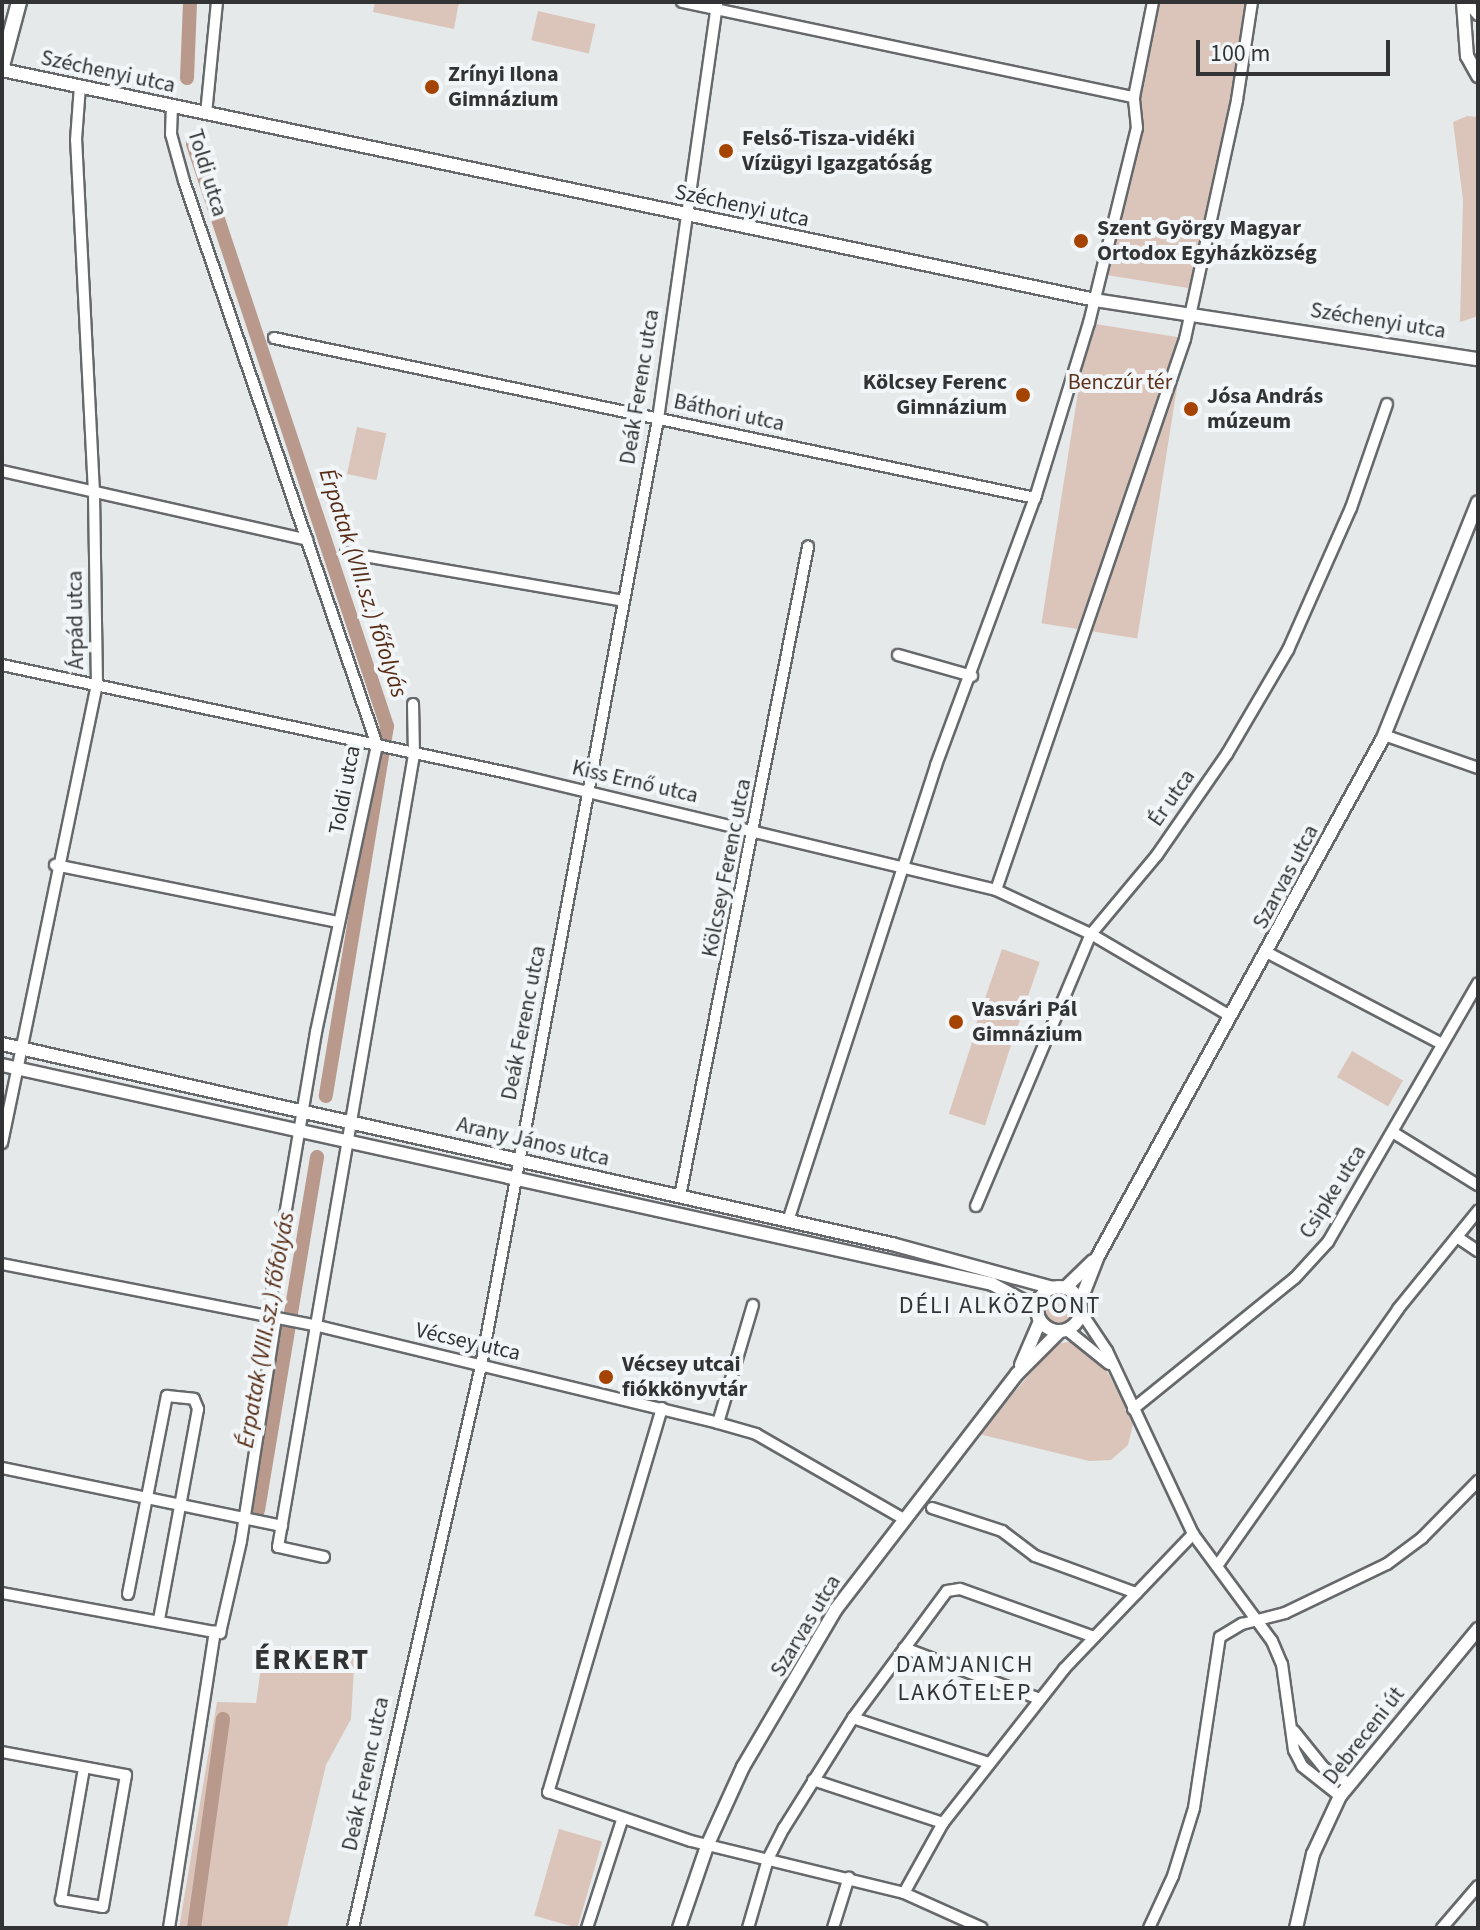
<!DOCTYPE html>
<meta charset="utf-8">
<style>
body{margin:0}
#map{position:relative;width:1480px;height:1930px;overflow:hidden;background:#e5e9ea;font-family:"Source Sans 3",sans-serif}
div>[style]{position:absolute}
.green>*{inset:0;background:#dbc5bb;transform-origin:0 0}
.round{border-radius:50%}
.canal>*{height:14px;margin:-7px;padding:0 7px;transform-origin:7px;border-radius:7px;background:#b8998b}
.roads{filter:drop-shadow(2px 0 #66696b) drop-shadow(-2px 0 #66696b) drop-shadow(0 2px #66696b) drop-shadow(0 -2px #66696b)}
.minor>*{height:10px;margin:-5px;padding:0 5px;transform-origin:5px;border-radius:5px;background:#fff}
.tertiary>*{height:12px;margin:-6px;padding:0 6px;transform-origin:6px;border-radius:6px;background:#fff}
.tertiary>.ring{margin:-6px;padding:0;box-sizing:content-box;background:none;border:12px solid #fff;border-radius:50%}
.secondary>*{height:14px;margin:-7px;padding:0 7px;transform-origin:7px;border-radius:7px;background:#fff}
.dots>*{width:22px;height:22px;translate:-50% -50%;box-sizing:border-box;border:4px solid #f2f6f8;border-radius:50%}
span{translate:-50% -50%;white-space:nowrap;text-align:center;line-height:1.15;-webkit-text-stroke:8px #f2f6f8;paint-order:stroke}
.street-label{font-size:22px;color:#323334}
.poi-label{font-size:22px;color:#323334;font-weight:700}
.left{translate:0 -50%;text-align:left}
.right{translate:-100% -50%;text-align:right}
.park-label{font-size:22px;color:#5d311b}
.water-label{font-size:24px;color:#572c16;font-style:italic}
.neighbourhood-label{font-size:24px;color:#323334;letter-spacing:2px}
.district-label{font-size:30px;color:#323334;font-weight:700;letter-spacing:2px}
.frame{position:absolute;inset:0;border:4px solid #323334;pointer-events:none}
.scale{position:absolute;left:1196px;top:40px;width:194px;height:36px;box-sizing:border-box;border:4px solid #323334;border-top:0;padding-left:10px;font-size:24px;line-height:28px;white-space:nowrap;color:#323334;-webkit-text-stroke:6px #f2f6f8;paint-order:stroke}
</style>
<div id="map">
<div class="green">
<i style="clip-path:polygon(375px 2px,459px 2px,454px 29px,373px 12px)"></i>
<i style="clip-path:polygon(1153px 2px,1252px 2px,1194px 289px,1100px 274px,1136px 128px,1134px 97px)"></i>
<i style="left:538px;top:11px;width:59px;height:30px;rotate:13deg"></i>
<i style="clip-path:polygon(1467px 116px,1478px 117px,1478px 316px,1460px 322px,1463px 200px,1453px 122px)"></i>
<i style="left:1089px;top:323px;width:97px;height:304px;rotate:9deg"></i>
<i style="left:357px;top:427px;width:30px;height:48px;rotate:12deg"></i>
<i style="left:1002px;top:949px;width:40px;height:81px;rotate:19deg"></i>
<i style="left:976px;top:1030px;width:38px;height:88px;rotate:18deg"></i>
<i style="left:1352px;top:1051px;width:59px;height:30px;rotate:30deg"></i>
<i class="round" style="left:1044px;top:1293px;width:32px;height:32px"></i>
<i style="clip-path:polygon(1089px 1339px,1134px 1420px,1128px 1445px,1111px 1460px,1089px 1461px,979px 1434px,1055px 1344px)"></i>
<i style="clip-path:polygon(295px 1648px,348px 1657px,355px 1653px,351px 1719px,326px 1765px,287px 1928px,179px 1928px,217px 1702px,256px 1703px,263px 1653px)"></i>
<i style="left:559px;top:1829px;width:45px;height:90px;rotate:16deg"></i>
</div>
<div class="canal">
<i style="left:187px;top:78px;width:76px;rotate:-87.7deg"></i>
<i style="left:193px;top:144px;width:613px;rotate:71.57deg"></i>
<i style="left:387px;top:726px;width:375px;rotate:99.4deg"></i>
<i style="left:258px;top:1510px;width:358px;rotate:-80.5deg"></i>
<i style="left:194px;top:1928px;width:211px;rotate:-82.1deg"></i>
</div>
<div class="roads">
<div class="minor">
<i style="left:682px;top:2px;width:462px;rotate:11.9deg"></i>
<i style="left:1467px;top:2px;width:17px;rotate:50deg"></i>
<i style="left:172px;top:105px;width:29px;rotate:92deg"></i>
<i style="left:171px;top:134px;width:49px;rotate:74.5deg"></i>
<i style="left:184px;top:181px;width:596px;rotate:71.11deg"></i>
<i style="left:377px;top:745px;width:293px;rotate:102deg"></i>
<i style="left:316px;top:1032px;width:289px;rotate:99.6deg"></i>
<i style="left:206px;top:114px;width:113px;rotate:-84.4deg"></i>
<i style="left:274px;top:338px;width:778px;rotate:11.87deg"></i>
<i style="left:2px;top:471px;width:313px;rotate:12.7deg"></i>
<i style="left:346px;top:553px;width:281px;rotate:9.8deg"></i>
<i style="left:898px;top:655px;width:77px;rotate:15.8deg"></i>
<i style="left:2px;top:665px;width:522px;rotate:12.04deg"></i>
<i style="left:513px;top:774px;width:497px;rotate:13.5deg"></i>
<i style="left:996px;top:890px;width:105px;rotate:24.9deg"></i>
<i style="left:1091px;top:934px;width:161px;rotate:30.5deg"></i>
<i style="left:1384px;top:735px;width:100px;rotate:19.3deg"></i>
<i style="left:55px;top:865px;width:289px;rotate:11.4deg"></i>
<i style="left:996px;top:890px;width:583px;rotate:-71.07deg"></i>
<i style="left:1185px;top:339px;width:245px;rotate:-77.7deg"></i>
<i style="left:1237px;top:100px;width:99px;rotate:-81.3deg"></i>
<i style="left:1268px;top:953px;width:194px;rotate:27.6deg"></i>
<i style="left:1394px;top:1133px;width:99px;rotate:31.8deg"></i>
<i style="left:2px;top:1143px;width:468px;rotate:-78.3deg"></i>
<i style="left:97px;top:685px;width:192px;rotate:-90.9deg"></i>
<i style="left:94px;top:493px;width:353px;rotate:-92.9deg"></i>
<i style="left:76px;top:140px;width:54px;rotate:-85.8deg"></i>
<i style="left:680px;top:1196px;width:662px;rotate:-78.84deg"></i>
<i style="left:976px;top:1206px;width:295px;rotate:-67.1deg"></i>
<i style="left:1091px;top:934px;width:103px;rotate:-50.1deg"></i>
<i style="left:1157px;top:855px;width:123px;rotate:-55.3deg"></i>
<i style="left:1227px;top:754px;width:121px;rotate:-59.6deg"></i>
<i style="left:1288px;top:650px;width:155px;rotate:-66.1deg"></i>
<i style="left:1351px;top:508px;width:110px;rotate:-70.9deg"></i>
<i style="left:788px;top:1221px;width:479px;rotate:-72deg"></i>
<i style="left:936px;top:765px;width:288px;rotate:-69.7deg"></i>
<i style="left:1036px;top:495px;width:180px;rotate:-72.9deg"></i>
<i style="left:1089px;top:323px;width:201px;rotate:-76.2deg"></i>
<i style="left:1137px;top:128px;width:31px;rotate:-96deg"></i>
<i style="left:1134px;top:97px;width:97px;rotate:-78.7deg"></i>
<i style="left:1457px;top:1237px;width:25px;rotate:34deg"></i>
<i style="left:2px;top:1264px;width:318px;rotate:11.1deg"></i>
<i style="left:314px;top:1325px;width:416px;rotate:13.6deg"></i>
<i style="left:718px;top:1423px;width:40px;rotate:16deg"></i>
<i style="left:756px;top:1434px;width:171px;rotate:29.9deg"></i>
<i style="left:1081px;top:1312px;width:47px;rotate:56.3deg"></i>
<i style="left:1107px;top:1351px;width:202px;rotate:64.8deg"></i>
<i style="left:1193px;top:1534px;width:133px;rotate:53.6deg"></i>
<i style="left:1272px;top:1641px;width:25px;rotate:67deg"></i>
<i style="left:1282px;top:1664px;width:87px;rotate:82.1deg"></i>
<i style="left:1294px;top:1750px;width:18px;rotate:63deg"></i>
<i style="left:1302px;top:1766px;width:48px;rotate:38.3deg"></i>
<i style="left:1067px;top:1330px;width:54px;rotate:39deg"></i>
<i style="left:662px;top:1408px;width:401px;rotate:106.5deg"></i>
<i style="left:548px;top:1792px;width:151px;rotate:18.9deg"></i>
<i style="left:691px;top:1841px;width:219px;rotate:13.7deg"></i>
<i style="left:904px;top:1893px;width:85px;rotate:24.2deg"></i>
<i style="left:1133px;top:1409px;width:208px;rotate:-39deg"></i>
<i style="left:1295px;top:1278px;width:49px;rotate:-47.5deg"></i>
<i style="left:1328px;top:1242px;width:299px;rotate:-59.9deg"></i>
<i style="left:718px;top:1423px;width:123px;rotate:-73.5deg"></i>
<i style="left:2px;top:1468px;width:286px;rotate:11.7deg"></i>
<i style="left:932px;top:1508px;width:74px;rotate:18.2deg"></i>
<i style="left:1002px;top:1531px;width:41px;rotate:37.1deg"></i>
<i style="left:1035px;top:1556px;width:108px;rotate:20.1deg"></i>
<i style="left:324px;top:1557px;width:47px;rotate:-167.7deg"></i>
<i style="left:278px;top:1547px;width:804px;rotate:-80.26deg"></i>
<i style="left:414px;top:755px;width:51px;rotate:-91.1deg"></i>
<i style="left:1217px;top:1566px;width:314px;rotate:-54.8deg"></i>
<i style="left:1398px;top:1309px;width:127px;rotate:-50.8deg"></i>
<i style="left:2px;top:1593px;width:222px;rotate:10.4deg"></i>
<i style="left:220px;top:1633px;width:94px;rotate:-77.1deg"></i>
<i style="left:241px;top:1541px;width:226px;rotate:-81.1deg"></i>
<i style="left:128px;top:1594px;width:202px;rotate:-78.9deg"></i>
<i style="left:167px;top:1396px;width:27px;rotate:6deg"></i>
<i style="left:194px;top:1399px;width:11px;rotate:68deg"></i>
<i style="left:198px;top:1409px;width:215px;rotate:100.5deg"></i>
<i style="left:904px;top:1648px;width:145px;rotate:20.6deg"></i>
<i style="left:853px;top:1718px;width:143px;rotate:18.3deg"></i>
<i style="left:1294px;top:1731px;width:48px;rotate:51deg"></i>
<i style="left:1324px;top:1768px;width:28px;rotate:32deg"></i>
<i style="left:2px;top:1752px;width:126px;rotate:10.5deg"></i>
<i style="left:126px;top:1775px;width:134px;rotate:99.9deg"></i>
<i style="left:103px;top:1907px;width:43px;rotate:-170.5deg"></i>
<i style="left:61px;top:1900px;width:134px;rotate:-80.1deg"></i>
<i style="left:813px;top:1780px;width:137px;rotate:18.3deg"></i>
<i style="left:904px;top:1893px;width:80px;rotate:-60.9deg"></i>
<i style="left:943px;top:1823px;width:196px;rotate:-51.8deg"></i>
<i style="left:1064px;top:1669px;width:187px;rotate:-46.3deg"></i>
<i style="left:169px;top:1928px;width:300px;rotate:-81.2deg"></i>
<i style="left:353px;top:1928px;width:576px;rotate:-77.17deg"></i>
<i style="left:481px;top:1366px;width:963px;rotate:-79.41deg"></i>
<i style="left:658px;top:419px;width:421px;rotate:-81.9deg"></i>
<i style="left:587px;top:1928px;width:114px;rotate:-72deg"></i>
<i style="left:748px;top:1928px;width:72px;rotate:-73.8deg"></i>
<i style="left:768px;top:1859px;width:35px;rotate:-63deg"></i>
<i style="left:784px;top:1828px;width:130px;rotate:-57.9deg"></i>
<i style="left:853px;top:1718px;width:158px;rotate:-53.5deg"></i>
<i style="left:947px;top:1591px;width:13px;rotate:-9deg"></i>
<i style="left:960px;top:1589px;width:142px;rotate:19.7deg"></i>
<i style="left:833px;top:1928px;width:53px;rotate:-72.6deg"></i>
<i style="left:1149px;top:1928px;width:57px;rotate:-65.2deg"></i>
<i style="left:1173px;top:1876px;width:71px;rotate:-72.8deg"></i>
<i style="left:1194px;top:1808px;width:173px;rotate:-81.4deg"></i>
<i style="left:1220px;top:1637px;width:26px;rotate:-31deg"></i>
<i style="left:1242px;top:1624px;width:44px;rotate:-14.3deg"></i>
<i style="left:1285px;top:1613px;width:113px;rotate:-25.7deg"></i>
<i style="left:1387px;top:1564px;width:44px;rotate:-36.6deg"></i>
<i style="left:1422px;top:1538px;width:80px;rotate:-45.5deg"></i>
<i style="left:1442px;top:1928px;width:55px;rotate:-49.4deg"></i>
</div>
<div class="tertiary">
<i style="left:1463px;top:2px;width:54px;rotate:85.8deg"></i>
<i style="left:1467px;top:56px;width:23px;rotate:61deg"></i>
<i style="left:2px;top:70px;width:1117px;rotate:11.88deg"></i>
<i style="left:1095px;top:300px;width:388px;rotate:8.8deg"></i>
<i style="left:2px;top:1044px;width:912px;rotate:12.67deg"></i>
<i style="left:892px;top:1244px;width:167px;rotate:15.3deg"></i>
<i style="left:2px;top:1065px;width:1014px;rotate:12.47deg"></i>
<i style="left:992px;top:1284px;width:51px;rotate:28.1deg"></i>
<i class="ring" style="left:1037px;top:1287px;width:32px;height:32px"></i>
<i style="left:1065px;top:1288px;width:39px;rotate:-44deg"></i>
<i style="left:1080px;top:1302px;width:49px;rotate:-68.6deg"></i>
<i style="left:1098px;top:1256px;width:591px;rotate:-61.18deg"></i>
<i style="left:1383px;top:738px;width:254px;rotate:-68.1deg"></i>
<i style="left:1021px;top:1365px;width:48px;rotate:-66.6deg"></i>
<i style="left:679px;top:1928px;width:87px;rotate:-71.1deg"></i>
<i style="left:707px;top:1846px;width:87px;rotate:-65.5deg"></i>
<i style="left:743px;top:1767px;width:183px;rotate:-59.5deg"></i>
<i style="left:836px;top:1609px;width:297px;rotate:-52.4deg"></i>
<i style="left:1017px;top:1374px;width:59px;rotate:-45deg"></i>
<i style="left:1296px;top:1928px;width:76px;rotate:-77.1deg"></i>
<i style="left:1313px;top:1854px;width:64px;rotate:-65deg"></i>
<i style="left:1340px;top:1796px;width:217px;rotate:-50.4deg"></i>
</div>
<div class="secondary">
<i style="left:2px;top:66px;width:66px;rotate:-75.1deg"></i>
</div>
</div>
<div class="dots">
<i style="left:432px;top:87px;background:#a54400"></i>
<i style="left:726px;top:151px;background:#a54400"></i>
<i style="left:1081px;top:241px;background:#a54400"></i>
<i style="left:1023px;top:395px;background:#a54400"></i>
<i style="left:1191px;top:409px;background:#a54400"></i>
<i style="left:956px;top:1022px;background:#a54400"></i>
<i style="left:606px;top:1377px;background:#a54400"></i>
</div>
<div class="street-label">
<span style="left:108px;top:72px;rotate:12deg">Széchenyi utca</span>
<span style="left:207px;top:173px;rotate:73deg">Toldi utca</span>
<span style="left:742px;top:206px;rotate:12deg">Széchenyi utca</span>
<span style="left:1378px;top:321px;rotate:9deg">Széchenyi utca</span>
<span style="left:640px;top:387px;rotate:-81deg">Deák Ferenc utca</span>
<span style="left:729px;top:413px;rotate:12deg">Báthori utca</span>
<span style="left:76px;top:620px;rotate:-91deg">Árpád utca</span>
<span style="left:635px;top:782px;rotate:13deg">Kiss Ernő utca</span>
<span style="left:345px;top:790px;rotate:-79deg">Toldi utca</span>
<span style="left:1172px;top:798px;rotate:-55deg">Ér utca</span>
<span style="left:727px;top:868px;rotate:-79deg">Kölcsey Ferenc utca</span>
<span style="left:1286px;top:877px;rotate:-62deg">Szarvas utca</span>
<span style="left:524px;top:1023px;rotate:-79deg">Deák Ferenc utca</span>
<span style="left:533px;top:1142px;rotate:13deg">Arany János utca</span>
<span style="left:1333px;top:1192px;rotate:-58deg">Csipke utca</span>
<span style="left:468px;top:1342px;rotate:13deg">Vécsey utca</span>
<span style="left:806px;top:1626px;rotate:-59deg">Szarvas utca</span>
<span style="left:1364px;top:1736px;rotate:-52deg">Debreceni út</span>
<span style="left:366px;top:1774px;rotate:-78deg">Deák Ferenc utca</span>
</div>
<div class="poi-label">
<span class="left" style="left:448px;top:87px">Zrínyi Ilona<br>Gimnázium</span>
<span class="left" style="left:742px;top:151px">Felső-Tisza-vidéki<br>Vízügyi Igazgatóság</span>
<span class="left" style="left:1097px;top:241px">Szent György Magyar<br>Ortodox Egyházközség</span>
<span class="right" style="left:1007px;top:395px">Kölcsey Ferenc<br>Gimnázium</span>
<span class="left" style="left:1207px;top:409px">Jósa András<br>múzeum</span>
<span class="left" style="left:972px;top:1022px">Vasvári Pál<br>Gimnázium</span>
<span class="left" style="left:622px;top:1377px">Vécsey utcai<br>fiókkönyvtár</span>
</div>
<div class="park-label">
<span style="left:1120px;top:383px">Benczúr tér</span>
</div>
<div class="water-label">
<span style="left:363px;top:583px;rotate:72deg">Érpatak (VIII.sz.) főfolyás</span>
<span style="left:266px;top:1330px;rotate:-80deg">Érpatak (VIII.sz.) főfolyás</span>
</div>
<div class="neighbourhood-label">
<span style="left:1000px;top:1306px">DÉLI ALKÖZPONT</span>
<span style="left:965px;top:1679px">DAMJANICH<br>LAKÓTELEP</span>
</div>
<div class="district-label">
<span style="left:312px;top:1660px">ÉRKERT</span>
</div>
<div class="frame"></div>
<div class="scale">100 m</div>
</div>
